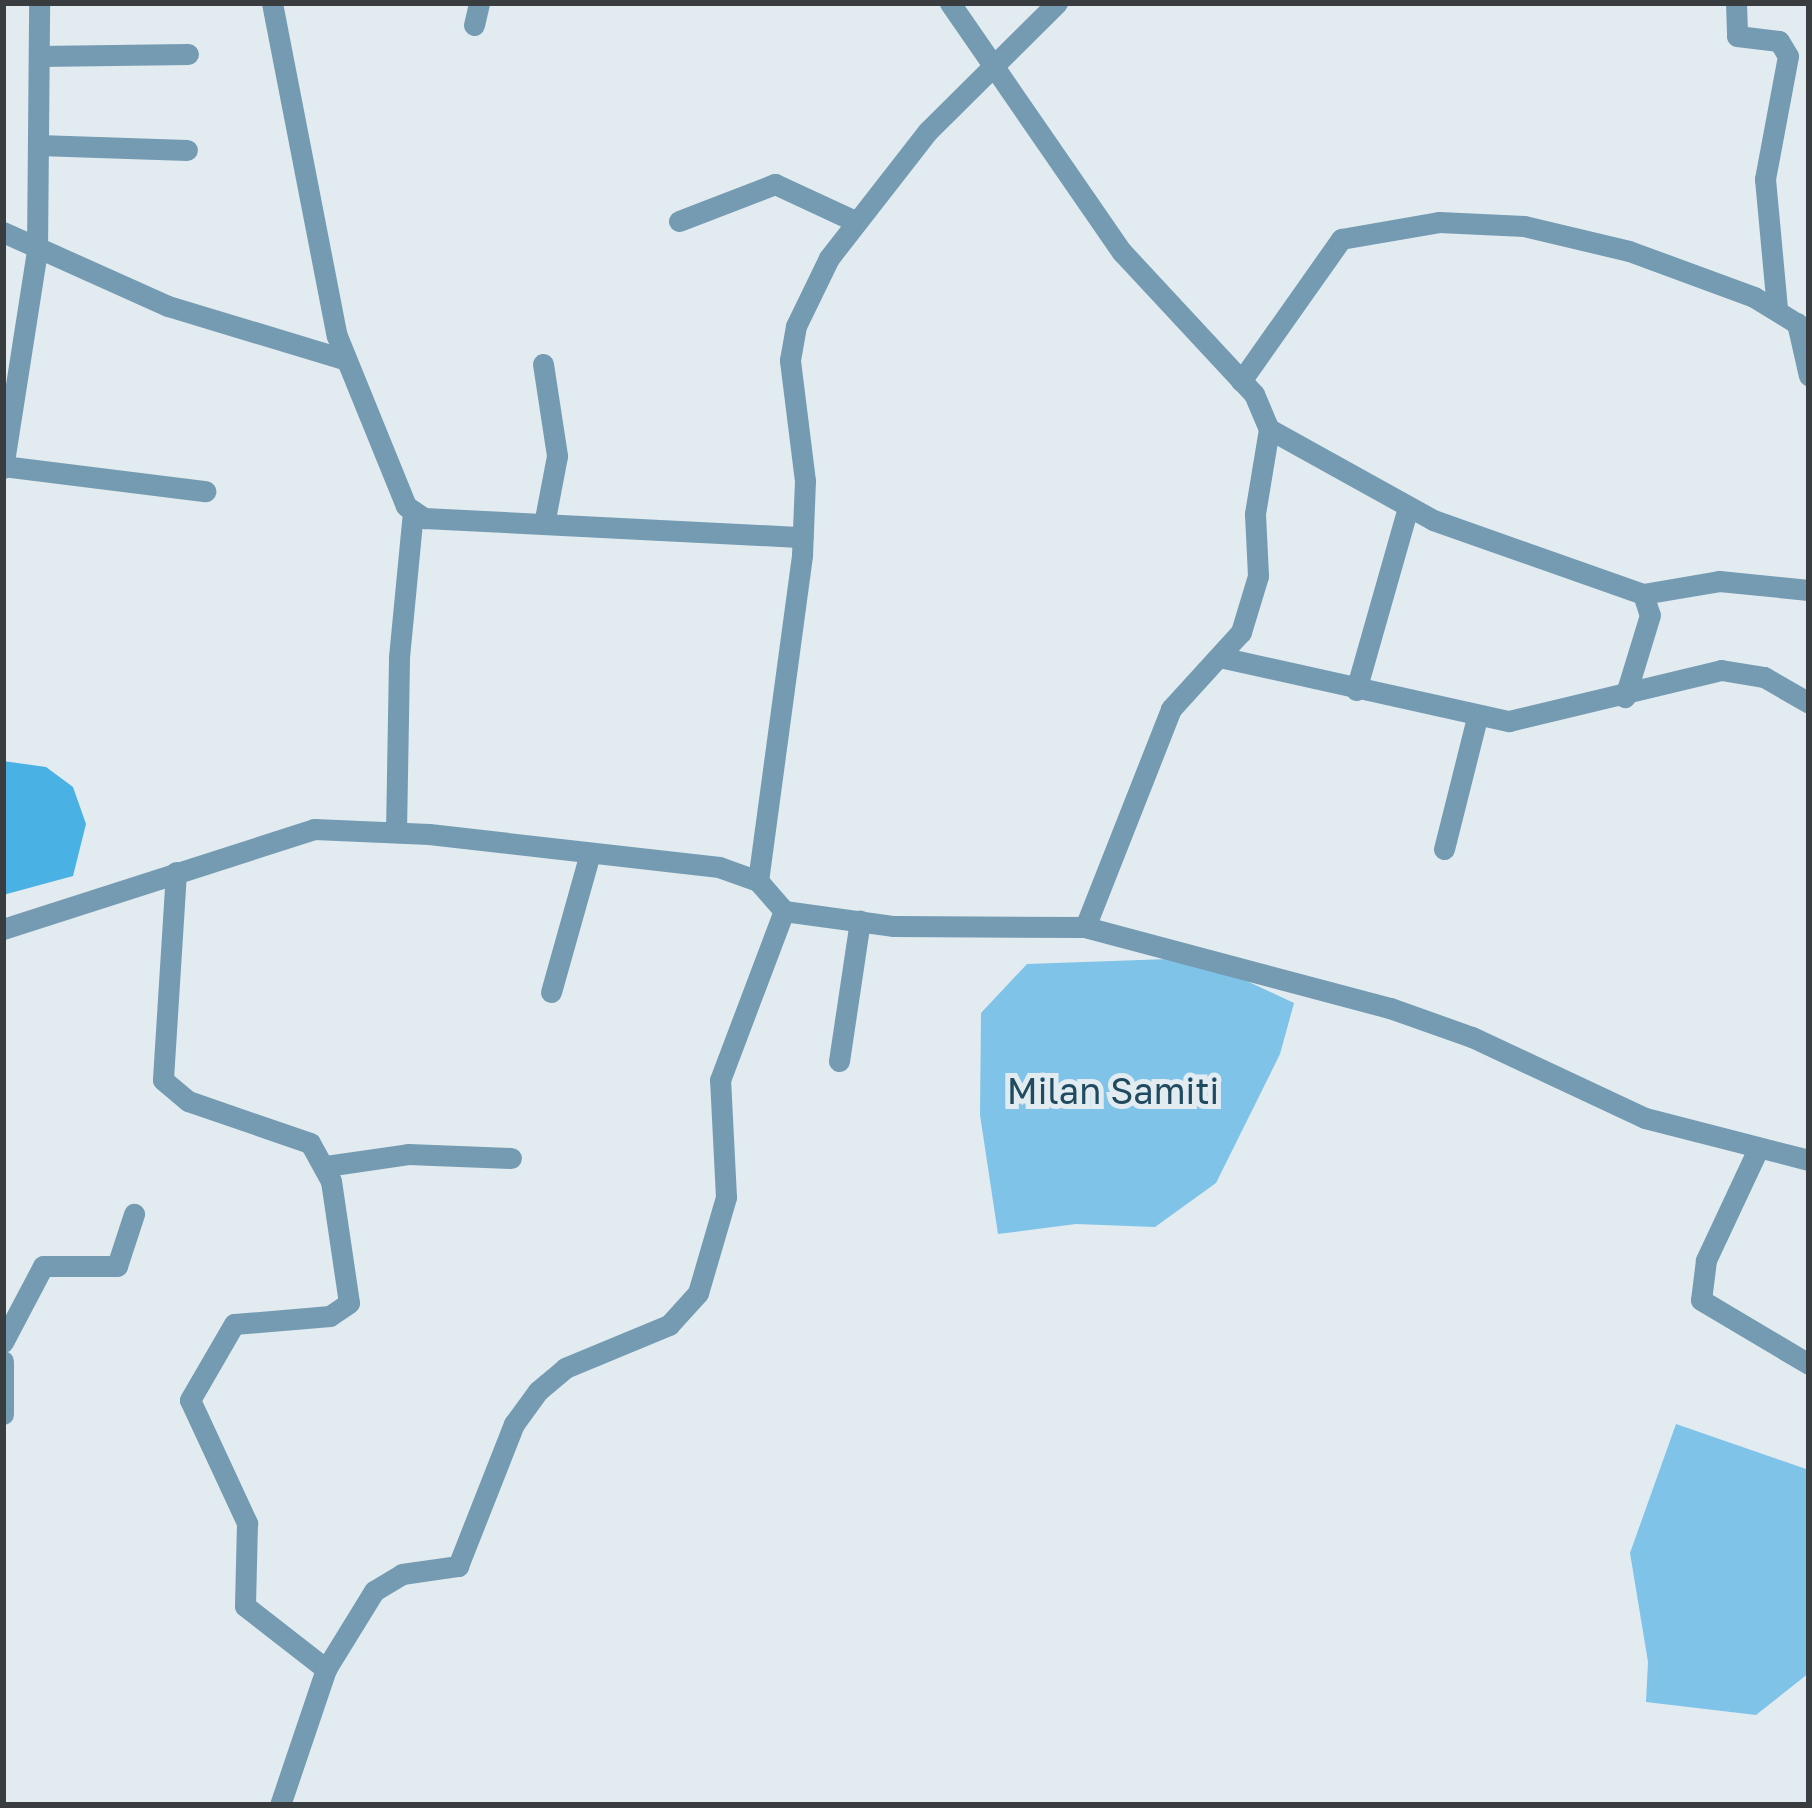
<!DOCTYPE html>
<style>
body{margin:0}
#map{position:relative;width:1812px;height:1808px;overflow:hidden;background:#e1ebf0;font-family:"Golos Text",sans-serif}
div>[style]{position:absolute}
.green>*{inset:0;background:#80c3e8}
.water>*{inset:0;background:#49b1e4}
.minor>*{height:21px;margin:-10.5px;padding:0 10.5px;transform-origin:10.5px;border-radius:10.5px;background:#749bb1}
span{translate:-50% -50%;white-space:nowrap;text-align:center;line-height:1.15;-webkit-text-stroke:10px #e1ebf0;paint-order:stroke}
.park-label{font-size:36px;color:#1f4a5f}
.frame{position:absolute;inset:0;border:6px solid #393d3f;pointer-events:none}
</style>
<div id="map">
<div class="green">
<i style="clip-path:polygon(1197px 958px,1294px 1003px,1280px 1054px,1216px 1183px,1155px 1227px,1076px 1224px,998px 1234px,980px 1115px,981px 1013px,1027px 964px)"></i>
<i style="clip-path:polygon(1676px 1424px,1809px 1470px,1809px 1673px,1756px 1715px,1646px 1702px,1648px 1662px,1630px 1553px)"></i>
</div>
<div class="water">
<i style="clip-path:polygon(3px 761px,46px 767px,73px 787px,86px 824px,73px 876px,3px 895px)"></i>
</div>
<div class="minor">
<i style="left:272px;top:3px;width:339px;rotate:79deg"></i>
<i style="left:337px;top:336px;width:183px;rotate:67.9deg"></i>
<i style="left:406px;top:506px;width:22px;rotate:34deg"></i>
<i style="left:424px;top:518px;width:379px;rotate:2.9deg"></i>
<i style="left:950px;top:3px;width:303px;rotate:55.4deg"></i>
<i style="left:1122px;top:252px;width:194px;rotate:47.1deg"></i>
<i style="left:1254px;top:394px;width:38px;rotate:67deg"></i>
<i style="left:1269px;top:429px;width:86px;rotate:99.4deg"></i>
<i style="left:1255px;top:514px;width:62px;rotate:87.2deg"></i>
<i style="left:1258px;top:576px;width:59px;rotate:106.9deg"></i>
<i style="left:1241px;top:632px;width:104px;rotate:132.3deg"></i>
<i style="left:1171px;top:709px;width:234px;rotate:111.5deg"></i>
<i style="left:1736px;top:3px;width:33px;rotate:88deg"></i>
<i style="left:1737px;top:36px;width:42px;rotate:6.8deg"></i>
<i style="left:1779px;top:41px;width:17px;rotate:59deg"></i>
<i style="left:1788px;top:56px;width:125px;rotate:100.6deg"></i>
<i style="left:1765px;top:179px;width:131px;rotate:84.7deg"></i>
<i style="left:474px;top:25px;width:23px;rotate:-77deg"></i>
<i style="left:39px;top:56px;width:149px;rotate:-0.8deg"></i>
<i style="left:38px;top:145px;width:149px;rotate:1.9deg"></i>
<i style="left:679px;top:221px;width:103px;rotate:-21.1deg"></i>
<i style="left:775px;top:184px;width:90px;rotate:24.9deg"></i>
<i style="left:3px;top:232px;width:181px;rotate:24.2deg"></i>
<i style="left:168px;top:306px;width:184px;rotate:16.8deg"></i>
<i style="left:1797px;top:323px;width:54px;rotate:77.2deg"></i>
<i style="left:543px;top:364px;width:93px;rotate:81.3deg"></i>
<i style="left:557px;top:456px;width:69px;rotate:100.8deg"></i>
<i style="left:1241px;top:381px;width:174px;rotate:-54.8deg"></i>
<i style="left:1341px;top:239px;width:99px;rotate:-9.8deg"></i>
<i style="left:1439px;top:222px;width:85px;rotate:2.7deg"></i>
<i style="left:1524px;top:226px;width:108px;rotate:13.4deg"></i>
<i style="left:1629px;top:251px;width:133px;rotate:20.2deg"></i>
<i style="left:1754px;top:297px;width:65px;rotate:31.7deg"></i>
<i style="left:1269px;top:429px;width:188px;rotate:29deg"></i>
<i style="left:1433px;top:520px;width:223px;rotate:19.4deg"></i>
<i style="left:1643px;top:594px;width:22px;rotate:72deg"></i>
<i style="left:1650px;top:615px;width:86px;rotate:107deg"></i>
<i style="left:3px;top:466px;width:204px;rotate:7.1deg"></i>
<i style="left:3px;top:468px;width:220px;rotate:-81.1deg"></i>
<i style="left:37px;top:251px;width:248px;rotate:-89.5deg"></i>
<i style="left:1643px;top:594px;width:77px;rotate:-9.7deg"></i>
<i style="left:1719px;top:581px;width:90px;rotate:5.7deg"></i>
<i style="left:1224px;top:658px;width:292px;rotate:12.5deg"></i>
<i style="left:1509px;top:721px;width:218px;rotate:-13.5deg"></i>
<i style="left:1721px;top:670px;width:44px;rotate:9.2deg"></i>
<i style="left:1764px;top:677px;width:52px;rotate:30deg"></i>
<i style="left:1356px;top:690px;width:189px;rotate:-74.1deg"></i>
<i style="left:396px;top:832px;width:175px;rotate:-89deg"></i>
<i style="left:399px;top:657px;width:147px;rotate:-84.5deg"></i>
<i style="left:1444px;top:849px;width:135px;rotate:-75.9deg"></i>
<i style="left:176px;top:872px;width:208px;rotate:93.6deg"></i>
<i style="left:163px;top:1080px;width:33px;rotate:40deg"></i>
<i style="left:188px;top:1101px;width:129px;rotate:19deg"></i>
<i style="left:310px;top:1143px;width:43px;rotate:61.1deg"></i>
<i style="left:331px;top:1181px;width:123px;rotate:81.6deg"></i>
<i style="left:349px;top:1303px;width:23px;rotate:146deg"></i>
<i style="left:330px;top:1316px;width:96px;rotate:175.2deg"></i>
<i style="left:234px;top:1324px;width:88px;rotate:120.1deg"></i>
<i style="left:190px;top:1400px;width:136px;rotate:65.1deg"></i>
<i style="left:247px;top:1523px;width:83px;rotate:91.4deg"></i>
<i style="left:245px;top:1606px;width:103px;rotate:37.9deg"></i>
<i style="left:758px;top:881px;width:329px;rotate:-82.3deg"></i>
<i style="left:802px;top:555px;width:74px;rotate:-87.7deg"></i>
<i style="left:805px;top:481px;width:122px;rotate:-97.1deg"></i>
<i style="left:790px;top:360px;width:35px;rotate:-80deg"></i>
<i style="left:796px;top:326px;width:76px;rotate:-64.1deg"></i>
<i style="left:829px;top:258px;width:161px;rotate:-52.1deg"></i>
<i style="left:928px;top:131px;width:182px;rotate:-44.8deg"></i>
<i style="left:3px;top:929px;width:327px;rotate:-17.8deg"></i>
<i style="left:314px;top:829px;width:115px;rotate:2.5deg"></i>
<i style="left:429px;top:834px;width:292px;rotate:6.5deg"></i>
<i style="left:719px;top:867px;width:41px;rotate:19.7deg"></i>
<i style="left:758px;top:881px;width:40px;rotate:49deg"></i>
<i style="left:784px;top:911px;width:111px;rotate:7.8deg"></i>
<i style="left:894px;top:926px;width:191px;rotate:0.3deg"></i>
<i style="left:1085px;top:927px;width:316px;rotate:14.9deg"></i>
<i style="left:1390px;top:1008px;width:87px;rotate:19.5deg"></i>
<i style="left:1472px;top:1037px;width:191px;rotate:25.1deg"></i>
<i style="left:1645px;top:1118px;width:169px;rotate:14.4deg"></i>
<i style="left:551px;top:992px;width:144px;rotate:-74.3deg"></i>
<i style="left:839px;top:1061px;width:142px;rotate:-81.5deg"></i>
<i style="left:1758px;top:1149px;width:123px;rotate:115.1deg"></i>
<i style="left:1706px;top:1260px;width:40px;rotate:97.1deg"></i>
<i style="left:1701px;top:1300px;width:126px;rotate:30.7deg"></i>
<i style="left:326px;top:1166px;width:83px;rotate:-8.3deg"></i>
<i style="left:408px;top:1154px;width:103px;rotate:2.2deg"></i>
<i style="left:3px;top:1342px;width:86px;rotate:-62.2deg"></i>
<i style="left:43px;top:1266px;width:74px"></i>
<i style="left:117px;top:1266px;width:55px;rotate:-71.9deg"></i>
<i style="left:3px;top:1361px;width:53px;rotate:90deg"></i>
<i style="left:280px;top:1805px;width:144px;rotate:-71.3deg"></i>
<i style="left:326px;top:1669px;width:92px;rotate:-58.4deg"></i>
<i style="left:374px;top:1591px;width:33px;rotate:-31deg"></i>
<i style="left:402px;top:1574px;width:57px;rotate:-8.1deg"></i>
<i style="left:458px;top:1566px;width:153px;rotate:-68.5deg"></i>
<i style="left:514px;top:1424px;width:41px;rotate:-54deg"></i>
<i style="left:538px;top:1391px;width:35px;rotate:-40deg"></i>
<i style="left:565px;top:1368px;width:113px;rotate:-22.5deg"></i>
<i style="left:669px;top:1325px;width:43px;rotate:-47.8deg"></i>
<i style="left:698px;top:1293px;width:100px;rotate:-73.7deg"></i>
<i style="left:726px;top:1197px;width:117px;rotate:-92.9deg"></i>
<i style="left:720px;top:1080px;width:181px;rotate:-69.3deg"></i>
</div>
<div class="park-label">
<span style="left:1113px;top:1091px">Milan Samiti</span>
</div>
<div class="frame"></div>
</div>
